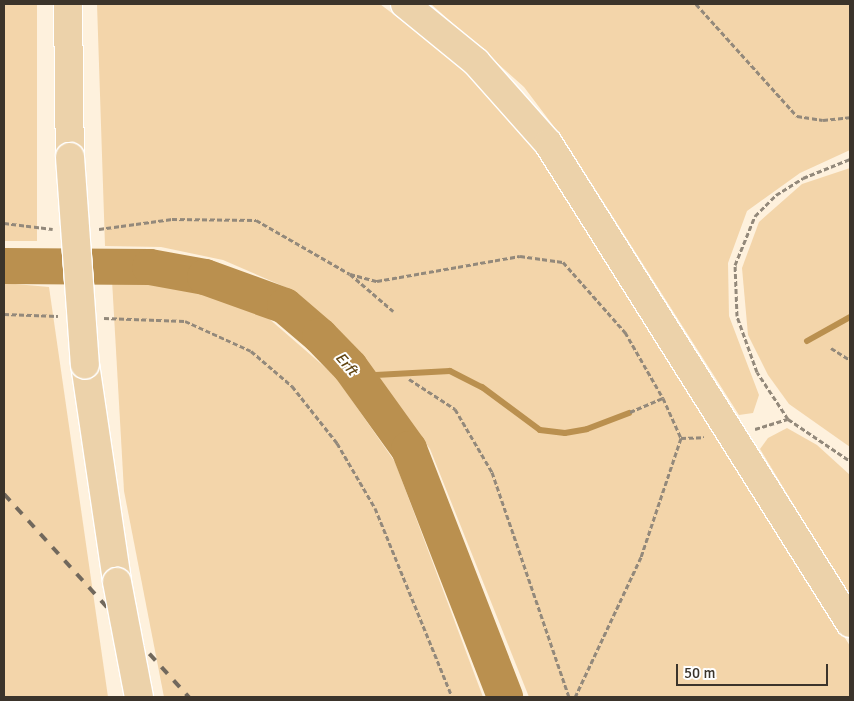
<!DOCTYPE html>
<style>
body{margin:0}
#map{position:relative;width:854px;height:701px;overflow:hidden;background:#fef1dd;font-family:Signika,sans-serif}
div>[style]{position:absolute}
.green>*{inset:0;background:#f3d5aa;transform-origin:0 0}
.stream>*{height:6px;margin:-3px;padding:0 3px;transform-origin:3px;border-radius:3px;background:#ba904f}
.river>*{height:36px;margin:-18px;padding:0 18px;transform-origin:18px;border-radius:18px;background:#ba904f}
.path>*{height:3px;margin-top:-1.5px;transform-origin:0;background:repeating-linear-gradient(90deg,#93897b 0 5px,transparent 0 7.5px)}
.roads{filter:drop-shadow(1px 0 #fff) drop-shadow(-1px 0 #fff) drop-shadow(0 1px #fff) drop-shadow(0 -1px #fff)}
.major>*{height:28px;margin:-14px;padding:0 14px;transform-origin:14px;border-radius:14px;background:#ecd2aa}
.rail>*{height:4px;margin-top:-2px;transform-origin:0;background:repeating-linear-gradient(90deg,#71685c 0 9px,transparent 0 18px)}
.bridges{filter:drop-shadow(1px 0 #fff) drop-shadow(-1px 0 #fff) drop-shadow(0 1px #fff) drop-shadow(0 -1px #fff)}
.major-bridge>*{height:28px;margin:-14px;padding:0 14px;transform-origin:14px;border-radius:14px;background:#ecd2aa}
span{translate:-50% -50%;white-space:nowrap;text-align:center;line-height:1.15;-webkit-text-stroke:4px #fff;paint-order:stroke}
.water-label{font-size:15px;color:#614411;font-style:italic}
.frame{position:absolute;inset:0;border:5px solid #3b342b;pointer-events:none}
.scale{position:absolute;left:676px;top:664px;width:152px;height:22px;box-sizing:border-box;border:2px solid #3b342b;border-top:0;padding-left:6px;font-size:15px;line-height:18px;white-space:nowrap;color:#3b342b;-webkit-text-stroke:4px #fff;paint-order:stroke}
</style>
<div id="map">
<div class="green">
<i style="left:4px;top:4px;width:33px;height:237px"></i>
<i style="clip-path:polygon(97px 4px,380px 4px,466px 70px,539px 151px,850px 646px,850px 697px,529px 697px,430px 449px,370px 366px,292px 290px,223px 260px,161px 247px,105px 246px)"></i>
<i style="clip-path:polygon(431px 4px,850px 4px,850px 150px,800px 173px,747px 211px,728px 263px,729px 316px,759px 395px,753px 413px,739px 415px,564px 140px,524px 87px)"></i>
<i style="clip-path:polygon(850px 168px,850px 447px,789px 404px,768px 375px,748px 335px,742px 268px,759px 222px,802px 184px)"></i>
<i style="clip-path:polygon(112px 280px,191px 290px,267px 317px,335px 376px,395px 462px,483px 697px,164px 697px,124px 491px)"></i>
<i style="clip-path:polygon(4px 283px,49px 287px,108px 697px,4px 697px)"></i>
<i style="clip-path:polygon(787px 428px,817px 445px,850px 475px,850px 598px,760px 449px,768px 438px)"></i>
</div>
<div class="stream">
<i style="left:807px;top:341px;width:49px;rotate:-29.2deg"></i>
<i style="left:357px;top:376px;width:93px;rotate:-3.1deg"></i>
<i style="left:450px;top:371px;width:36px;rotate:27deg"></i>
<i style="left:482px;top:387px;width:72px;rotate:36.6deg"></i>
<i style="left:540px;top:430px;width:25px;rotate:7deg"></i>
<i style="left:565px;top:433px;width:22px;rotate:-10deg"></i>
<i style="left:587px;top:429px;width:45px;rotate:-20.9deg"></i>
</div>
<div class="river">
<i style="left:4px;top:266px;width:146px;rotate:0.4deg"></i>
<i style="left:150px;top:267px;width:56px;rotate:10.3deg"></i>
<i style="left:205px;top:277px;width:85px;rotate:19.9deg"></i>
<i style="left:285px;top:306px;width:46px;rotate:40.6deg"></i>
<i style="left:320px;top:336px;width:43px;rotate:45.9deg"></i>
<i style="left:350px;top:367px;width:101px;rotate:54.3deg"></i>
<i style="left:409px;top:449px;width:266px;rotate:68.8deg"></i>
</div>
<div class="path">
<i style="left:696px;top:4px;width:151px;rotate:48deg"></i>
<i style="left:797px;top:116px;width:26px;rotate:9deg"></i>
<i style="left:823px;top:120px;width:27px;rotate:-6deg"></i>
<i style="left:4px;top:223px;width:49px;rotate:7deg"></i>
<i style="left:99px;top:229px;width:74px;rotate:-7.8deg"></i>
<i style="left:172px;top:219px;width:84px;rotate:0.7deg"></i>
<i style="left:256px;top:220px;width:108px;rotate:29.9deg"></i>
<i style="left:350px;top:274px;width:57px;rotate:40.7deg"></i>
<i style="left:350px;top:274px;width:28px;rotate:15deg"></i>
<i style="left:377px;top:281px;width:145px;rotate:-9.9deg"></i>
<i style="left:520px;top:256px;width:43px;rotate:7.9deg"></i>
<i style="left:563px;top:262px;width:94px;rotate:48.5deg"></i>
<i style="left:625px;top:332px;width:76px;rotate:60.1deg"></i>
<i style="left:663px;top:398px;width:44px;rotate:65.8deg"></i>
<i style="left:681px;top:438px;width:126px;rotate:108.6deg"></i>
<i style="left:641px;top:557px;width:155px;rotate:115.2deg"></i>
<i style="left:4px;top:314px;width:54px;rotate:2.1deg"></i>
<i style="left:104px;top:318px;width:81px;rotate:2.1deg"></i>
<i style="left:185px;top:321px;width:72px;rotate:24.4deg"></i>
<i style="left:251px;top:351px;width:54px;rotate:40.5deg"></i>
<i style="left:292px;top:386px;width:73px;rotate:51.7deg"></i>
<i style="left:337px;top:443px;width:75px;rotate:59.7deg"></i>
<i style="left:375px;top:508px;width:204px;rotate:67.8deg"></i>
<i style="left:831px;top:348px;width:22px;rotate:32deg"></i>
<i style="left:409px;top:379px;width:55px;rotate:33.1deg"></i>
<i style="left:455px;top:409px;width:73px;rotate:59.6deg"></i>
<i style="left:492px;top:472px;width:238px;rotate:71.1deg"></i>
<i style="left:630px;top:412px;width:36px;rotate:-23deg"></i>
<i style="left:788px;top:419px;width:56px;rotate:-123.4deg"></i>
<i style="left:757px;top:372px;width:59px;rotate:-109.7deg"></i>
<i style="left:737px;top:316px;width:51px;rotate:-92.2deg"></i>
<i style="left:735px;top:265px;width:53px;rotate:-67.8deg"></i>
<i style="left:755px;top:216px;width:30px;rotate:-45deg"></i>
<i style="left:776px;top:195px;width:32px;rotate:-32deg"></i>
<i style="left:803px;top:178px;width:51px;rotate:-22deg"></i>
<i style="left:755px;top:429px;width:34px;rotate:-17deg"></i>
<i style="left:788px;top:419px;width:75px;rotate:34.1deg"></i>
<i style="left:681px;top:438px;width:23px;rotate:-2deg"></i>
</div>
<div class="roads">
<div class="major">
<i style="left:68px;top:4px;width:153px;rotate:89.3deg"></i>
<i style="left:405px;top:4px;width:92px;rotate:39.2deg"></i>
<i style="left:476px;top:62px;width:108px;rotate:48.4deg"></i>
<i style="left:548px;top:143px;width:567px;rotate:57.82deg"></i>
<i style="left:85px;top:364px;width:220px;rotate:81.6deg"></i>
</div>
</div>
<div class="rail">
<i style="left:4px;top:494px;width:275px;rotate:47.7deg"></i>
</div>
<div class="bridges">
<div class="major-bridge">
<i style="left:70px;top:157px;width:208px;rotate:85.9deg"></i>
<i style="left:117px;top:582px;width:117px;rotate:79.2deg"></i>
</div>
</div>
<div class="water-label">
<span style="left:346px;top:364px;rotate:49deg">Erft</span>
</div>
<div class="frame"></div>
<div class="scale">50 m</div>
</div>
